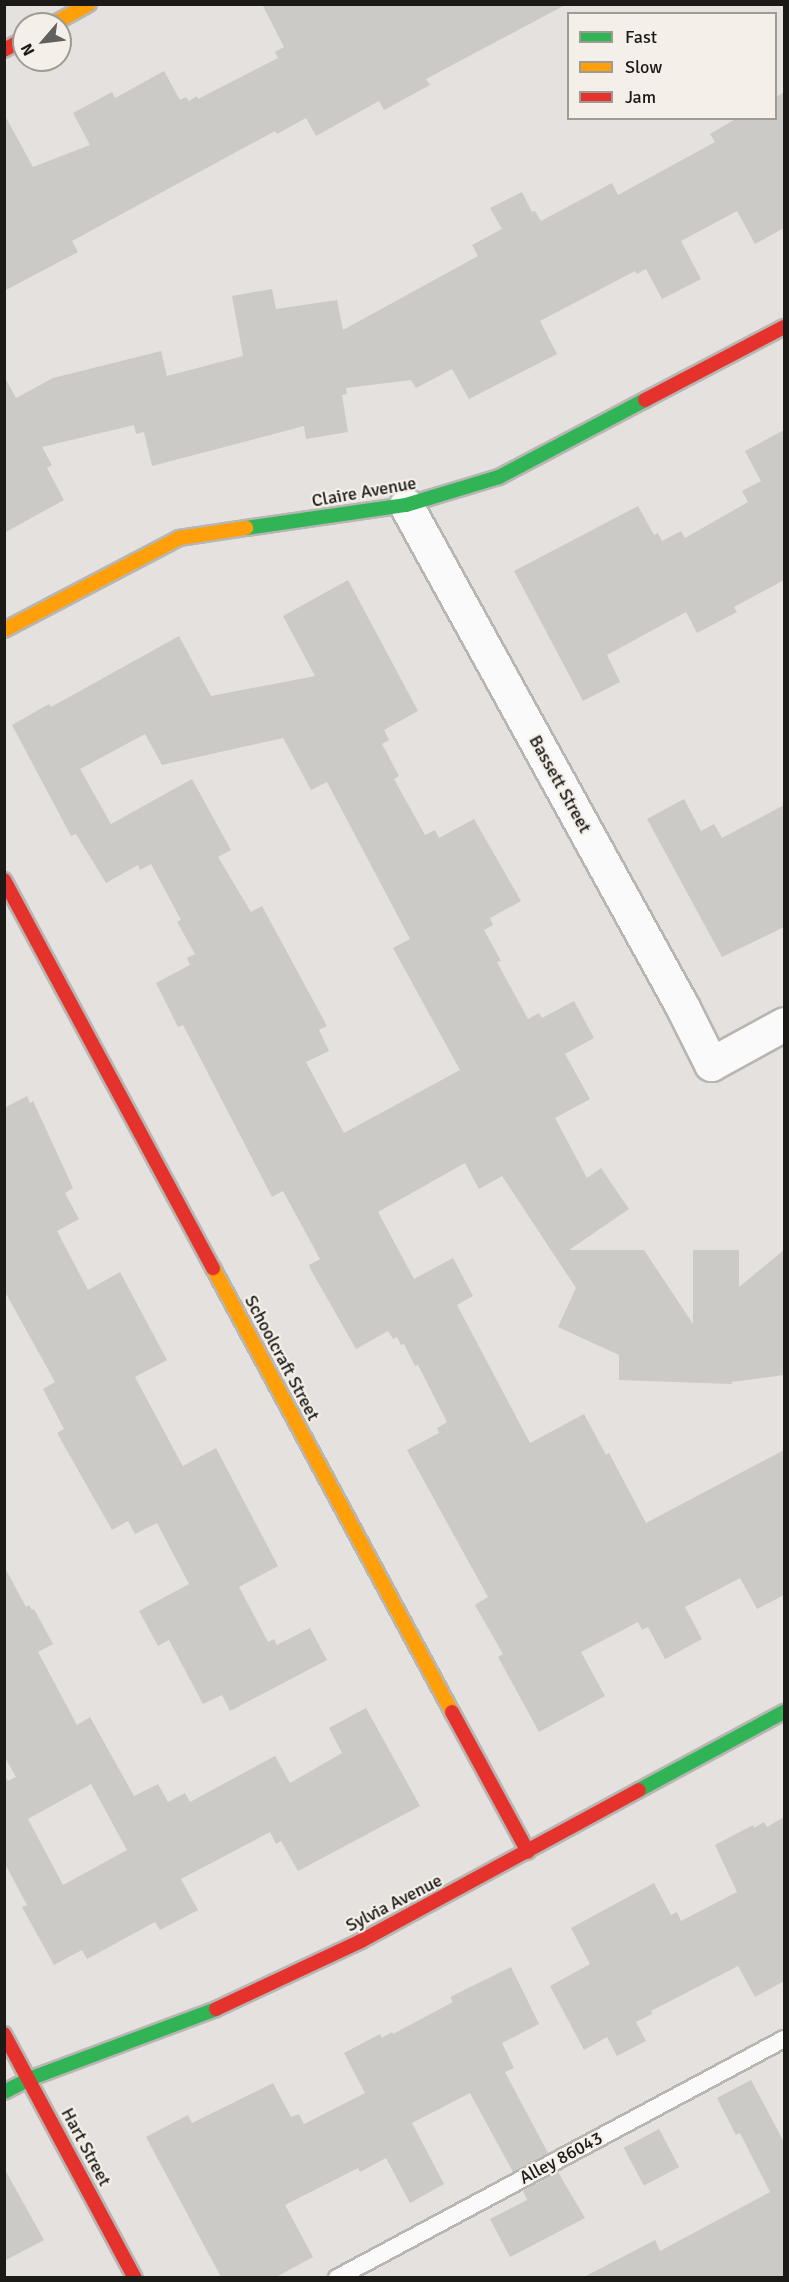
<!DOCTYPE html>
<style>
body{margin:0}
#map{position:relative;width:789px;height:2282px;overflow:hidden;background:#e4e1de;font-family:Signika,sans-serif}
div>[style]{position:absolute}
.building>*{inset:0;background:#cccac7;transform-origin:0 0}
.roads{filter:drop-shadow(2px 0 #b7b6b3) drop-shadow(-2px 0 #b7b6b3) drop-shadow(0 2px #b7b6b3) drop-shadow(0 -2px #b7b6b3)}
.lane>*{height:16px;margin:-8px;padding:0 8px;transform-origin:8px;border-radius:8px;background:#fbfafa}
.street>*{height:33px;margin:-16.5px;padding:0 16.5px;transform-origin:16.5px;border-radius:16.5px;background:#fbfafa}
.fast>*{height:14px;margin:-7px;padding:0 7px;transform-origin:7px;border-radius:7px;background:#30b455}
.slow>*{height:14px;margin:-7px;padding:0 7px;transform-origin:7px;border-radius:7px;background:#ff9f0a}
.jam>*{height:14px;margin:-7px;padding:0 7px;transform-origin:7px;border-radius:7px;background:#e5322d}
span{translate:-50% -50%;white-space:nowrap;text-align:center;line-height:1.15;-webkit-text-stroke:4.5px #f4efe8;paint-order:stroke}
.street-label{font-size:18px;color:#1c1a17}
.frame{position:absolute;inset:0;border:6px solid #1c1a17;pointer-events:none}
.legend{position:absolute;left:567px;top:12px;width:210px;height:108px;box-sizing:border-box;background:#f4efe8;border:2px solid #9e9a94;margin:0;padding:8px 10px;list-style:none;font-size:18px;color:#1c1a17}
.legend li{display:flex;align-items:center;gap:12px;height:30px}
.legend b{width:30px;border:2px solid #9e9a94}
.north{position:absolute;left:12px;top:12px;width:60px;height:60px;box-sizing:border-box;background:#f4efe8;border:2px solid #9e9a94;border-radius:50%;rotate:242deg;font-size:16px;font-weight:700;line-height:24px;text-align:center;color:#1c1a17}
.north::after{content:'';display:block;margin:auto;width:21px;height:27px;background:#62605d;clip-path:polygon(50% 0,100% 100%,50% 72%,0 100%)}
</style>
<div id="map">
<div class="building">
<i style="clip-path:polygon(262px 4px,567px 4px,426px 79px,430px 85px,384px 110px,379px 101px,316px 136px,306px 118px,277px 134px,275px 131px,72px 241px,78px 252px,4px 291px,4px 114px,33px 167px,90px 145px,73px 113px,112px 92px,115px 98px,164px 71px,180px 100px,186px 97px,189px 101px,197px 96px,198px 99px,278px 58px,275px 52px,284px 47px)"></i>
<i style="clip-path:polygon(784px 92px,784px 228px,755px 244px,737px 211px,681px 241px,701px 279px,662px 299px,646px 269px,637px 274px,635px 271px,540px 321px,557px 354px,469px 399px,452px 369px,416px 388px,411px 380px,346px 388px,347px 394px,342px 395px,348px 432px,306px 439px,304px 426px,152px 466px,144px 432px,136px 434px,134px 425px,42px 447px,52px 465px,47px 468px,64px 500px,4px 533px,4px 376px,16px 398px,53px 378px,161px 351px,167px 376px,243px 356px,232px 296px,272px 289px,276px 309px,337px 300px,343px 330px,478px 256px,472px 245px,502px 229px,490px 208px,522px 192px,532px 212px,535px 211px,541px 221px,612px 183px,618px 195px,715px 142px,710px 134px,737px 118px,776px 118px,776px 97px)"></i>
<i style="clip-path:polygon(784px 430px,784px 580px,734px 607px,737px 612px,697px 633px,686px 612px,607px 655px,620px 682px,583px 701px,514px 571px,638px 506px,654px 535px,658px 533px,662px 541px,681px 531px,685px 538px,748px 502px,742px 491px,761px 481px,745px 451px)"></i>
<i style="clip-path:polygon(evenodd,348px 580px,418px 711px,384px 730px,389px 740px,382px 744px,399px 776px,394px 779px,425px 835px,435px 830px,439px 838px,474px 819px,521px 901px,490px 918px,493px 925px,484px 930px,501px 961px,497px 962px,528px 1019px,539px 1013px,542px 1018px,574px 1001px,594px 1038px,565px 1054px,590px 1099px,555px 1118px,587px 1178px,601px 1168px,629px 1209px,569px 1250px,644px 1250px,693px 1324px,693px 1250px,739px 1250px,739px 1287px,784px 1250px,784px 1375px,731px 1382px,732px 1384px,619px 1380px,619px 1355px,558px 1327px,576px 1288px,502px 1176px,479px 1189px,465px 1163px,378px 1212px,414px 1279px,453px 1258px,473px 1296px,457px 1305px,530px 1443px,584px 1414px,606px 1455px,609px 1453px,646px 1523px,784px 1450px,784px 1595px,757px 1609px,740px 1578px,685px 1607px,702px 1639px,665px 1659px,648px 1627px,642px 1630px,638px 1622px,581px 1652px,605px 1696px,539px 1732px,498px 1657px,503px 1654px,475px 1605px,488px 1597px,407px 1450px,439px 1433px,437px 1428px,447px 1422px,418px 1365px,415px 1366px,404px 1344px,401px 1345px,397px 1337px,393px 1339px,388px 1331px,356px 1349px,311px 1270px,309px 1265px,320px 1259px,283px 1191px,272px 1197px,183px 1025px,178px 1027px,156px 983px,190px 965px,187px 958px,195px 954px,177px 922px,181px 920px,151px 864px,140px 870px,138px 865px,106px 883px,76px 834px,71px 836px,12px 725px,49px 704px,51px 707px,179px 636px,211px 696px,315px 676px,283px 616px,348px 580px,145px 734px,162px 765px,283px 738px,311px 790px,327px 782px,410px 939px,393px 948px,460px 1070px,344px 1133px,306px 1062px,329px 1051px,319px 1030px,327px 1026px,262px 906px,251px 912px,218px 857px,231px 850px,192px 779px,111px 824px,80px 769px,145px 734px)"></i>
<i style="clip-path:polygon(684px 799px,701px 831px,714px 824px,722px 838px,784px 805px,784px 927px,722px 957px,647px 819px)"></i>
<i style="clip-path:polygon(27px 1096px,30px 1103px,33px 1101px,73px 1188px,65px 1193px,79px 1219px,57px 1231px,88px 1290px,120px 1272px,167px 1360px,135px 1377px,180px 1461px,183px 1466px,216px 1448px,278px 1566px,239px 1587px,268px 1642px,274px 1639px,277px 1645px,310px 1628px,327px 1660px,230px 1711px,222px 1695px,203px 1704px,169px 1640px,158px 1646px,139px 1611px,189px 1584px,157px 1523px,135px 1534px,128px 1521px,112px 1530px,57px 1433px,64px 1429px,43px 1389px,55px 1382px,4px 1290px,4px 1108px)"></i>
<i style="clip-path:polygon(evenodd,4px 1566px,26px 1607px,29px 1605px,32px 1610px,34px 1609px,53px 1644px,38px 1652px,77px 1725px,90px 1717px,134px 1796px,158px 1784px,168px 1802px,185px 1793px,190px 1802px,275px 1756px,290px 1783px,342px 1753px,329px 1728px,366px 1708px,420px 1806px,298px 1871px,281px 1841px,276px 1844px,270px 1832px,181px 1879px,198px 1910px,160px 1930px,155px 1922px,87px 1959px,82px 1950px,54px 1965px,22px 1907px,27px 1905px,4px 1862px,4px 1775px,8px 1781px,16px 1777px,4px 1756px,4px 1566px,91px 1784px,127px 1850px,63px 1885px,28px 1819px,91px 1784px)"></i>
<i style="clip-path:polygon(784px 1817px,784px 1981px,755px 1997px,738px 1966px,651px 2011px,652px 2014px,636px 2022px,646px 2041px,617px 2056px,607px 2037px,584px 2050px,550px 1986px,590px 1964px,571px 1928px,654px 1883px,671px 1915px,677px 1912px,681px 1921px,737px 1892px,715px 1845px,753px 1825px,754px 1828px,764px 1822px,767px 1827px)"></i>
<i style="clip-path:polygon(511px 1967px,539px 2024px,502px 2043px,514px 2068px,505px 2072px,548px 2153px,513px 2172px,470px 2093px,412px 2123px,444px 2184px,410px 2203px,386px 2158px,360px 2172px,358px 2168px,285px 2205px,313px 2257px,276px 2277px,221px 2277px,146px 2137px,188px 2115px,192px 2123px,273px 2083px,291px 2117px,299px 2114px,304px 2124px,365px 2093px,344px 2053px,380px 2034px,382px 2038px,392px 2032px,393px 2034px,453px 2002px,450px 1997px)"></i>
<i style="clip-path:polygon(751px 2080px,784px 2142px,784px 2277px,584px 2277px,655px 2240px,660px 2251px,770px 2192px,740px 2133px,736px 2135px,717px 2098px)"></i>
<i style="left:659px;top:2129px;width:43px;height:40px;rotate:62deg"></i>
<i style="clip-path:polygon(4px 2168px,44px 2240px,4px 2261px)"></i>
<i style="clip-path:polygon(558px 2172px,585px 2218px,510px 2257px,490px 2219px,527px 2200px,523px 2191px)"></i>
</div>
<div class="roads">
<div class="lane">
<i style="left:337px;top:2278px;width:507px;rotate:-28.13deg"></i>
</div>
<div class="street">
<i style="left:406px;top:505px;width:572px;rotate:61.15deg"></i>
<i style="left:682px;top:1006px;width:65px;rotate:63.4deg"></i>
<i style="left:711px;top:1064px;width:83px;rotate:-28.7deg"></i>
</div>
<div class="fast">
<i style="left:246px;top:528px;width:162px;rotate:-8.2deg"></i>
<i style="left:406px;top:505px;width:97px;rotate:-16.8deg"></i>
<i style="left:499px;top:477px;width:165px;rotate:-27.8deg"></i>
<i style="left:639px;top:1790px;width:165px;rotate:-28.3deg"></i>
<i style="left:4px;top:2092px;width:28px;rotate:-27deg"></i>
<i style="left:29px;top:2079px;width:200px;rotate:-20.5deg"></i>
</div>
<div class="slow">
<i style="left:53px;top:24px;width:41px;rotate:-29.1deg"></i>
<i style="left:4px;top:630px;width:198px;rotate:-27.7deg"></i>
<i style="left:179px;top:538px;width:68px;rotate:-8.5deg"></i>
<i style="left:213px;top:1268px;width:504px;rotate:61.71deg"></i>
</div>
<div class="jam">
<i style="left:4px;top:50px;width:23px;rotate:-29deg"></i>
<i style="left:645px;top:400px;width:157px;rotate:-27.7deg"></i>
<i style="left:4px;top:880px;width:441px;rotate:61.7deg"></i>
<i style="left:452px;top:1712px;width:159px;rotate:61.5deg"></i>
<i style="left:216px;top:2009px;width:160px;rotate:-25.1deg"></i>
<i style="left:361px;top:1941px;width:316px;rotate:-28.5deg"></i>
<i style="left:4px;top:2034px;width:277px;rotate:61.8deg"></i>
</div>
</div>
<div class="street-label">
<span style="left:364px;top:492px;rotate:-10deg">Claire Avenue</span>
<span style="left:560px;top:784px;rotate:61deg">Bassett Street</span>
<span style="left:282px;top:1358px;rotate:62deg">Schoolcraft Street</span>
<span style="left:394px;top:1903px;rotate:-27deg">Sylvia Avenue</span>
<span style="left:86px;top:2147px;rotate:62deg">Hart Street</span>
<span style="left:561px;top:2158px;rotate:-28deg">Alley 86043</span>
</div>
<div class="frame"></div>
<ul class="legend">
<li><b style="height:8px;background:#30b455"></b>Fast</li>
<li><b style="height:8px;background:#ff9f0a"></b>Slow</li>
<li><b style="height:8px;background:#e5322d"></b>Jam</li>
</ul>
<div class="north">N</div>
</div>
